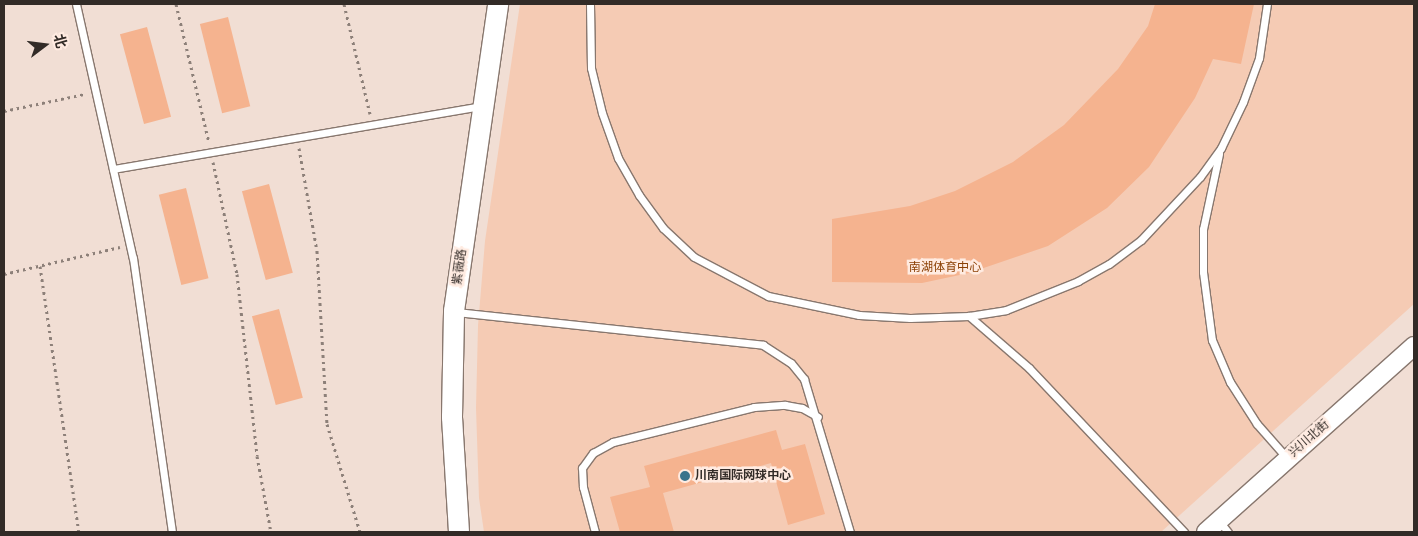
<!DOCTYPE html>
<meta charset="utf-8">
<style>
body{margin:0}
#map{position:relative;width:1418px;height:536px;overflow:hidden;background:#f1ded4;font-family:Figtree,"Noto Sans SC",sans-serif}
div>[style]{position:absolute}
.green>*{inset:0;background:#f5cbb4}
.building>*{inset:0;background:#f5b38f;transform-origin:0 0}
.path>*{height:3px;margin-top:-1.5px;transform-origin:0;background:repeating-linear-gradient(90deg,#8d8079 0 2.5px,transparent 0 6.5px)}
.roads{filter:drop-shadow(1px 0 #88776e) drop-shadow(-1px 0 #88776e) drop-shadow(0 1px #88776e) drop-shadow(0 -1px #88776e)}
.service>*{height:7px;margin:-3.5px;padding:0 3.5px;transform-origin:3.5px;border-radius:3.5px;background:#fff}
.tertiary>*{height:18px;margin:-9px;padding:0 9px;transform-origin:9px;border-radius:9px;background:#fff}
.secondary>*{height:20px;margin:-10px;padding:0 10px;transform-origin:10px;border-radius:10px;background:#fff}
.dots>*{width:14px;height:14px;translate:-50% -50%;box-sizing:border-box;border:2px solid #ffebe1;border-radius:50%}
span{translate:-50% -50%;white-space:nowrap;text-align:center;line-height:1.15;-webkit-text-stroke:5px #ffebe1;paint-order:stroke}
.street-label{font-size:12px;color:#322b27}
.park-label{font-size:12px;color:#8b3f03}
.poi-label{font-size:12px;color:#322b27;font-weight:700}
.left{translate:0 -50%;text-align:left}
.frame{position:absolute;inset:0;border:5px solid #322b27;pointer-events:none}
.north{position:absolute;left:20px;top:20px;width:50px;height:50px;-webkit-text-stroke:4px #ffebe1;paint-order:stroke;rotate:75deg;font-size:14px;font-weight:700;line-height:20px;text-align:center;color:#322b27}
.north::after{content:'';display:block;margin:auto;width:18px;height:22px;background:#322b27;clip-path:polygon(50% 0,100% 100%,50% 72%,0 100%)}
</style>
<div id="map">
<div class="green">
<i style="clip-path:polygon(520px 4px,1414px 4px,1414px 304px,1161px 532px,484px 532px,479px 498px,476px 408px,478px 326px,485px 241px)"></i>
</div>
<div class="building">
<i style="clip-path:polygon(1155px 4px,1254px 4px,1241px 64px,1213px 59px,1195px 98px,1149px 167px,1107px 208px,1048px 246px,969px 273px,922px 283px,832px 282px,832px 219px,910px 206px,955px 191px,1013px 162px,1064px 125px,1118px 69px,1148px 26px)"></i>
<i style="left:228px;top:17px;width:92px;height:29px;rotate:76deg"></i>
<i style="left:147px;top:27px;width:93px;height:28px;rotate:75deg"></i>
<i style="left:269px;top:184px;width:92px;height:28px;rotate:75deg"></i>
<i style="left:186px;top:188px;width:93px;height:28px;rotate:76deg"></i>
<i style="left:279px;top:309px;width:92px;height:28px;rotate:75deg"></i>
<i style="clip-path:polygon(776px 430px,782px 450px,805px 444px,825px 514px,788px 525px,771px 463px,663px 493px,674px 532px,620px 532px,610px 497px,650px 487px,644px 466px)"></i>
</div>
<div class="path">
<i style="left:176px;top:4px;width:142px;rotate:76.6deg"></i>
<i style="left:344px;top:4px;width:113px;rotate:76.7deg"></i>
<i style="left:4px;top:111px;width:83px;rotate:-11.9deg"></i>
<i style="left:299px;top:148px;width:105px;rotate:80.1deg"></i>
<i style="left:317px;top:251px;width:173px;rotate:86.7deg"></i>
<i style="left:327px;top:424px;width:113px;rotate:73deg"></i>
<i style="left:213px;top:162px;width:115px;rotate:77.9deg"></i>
<i style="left:237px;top:274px;width:183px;rotate:83.7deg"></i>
<i style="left:257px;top:456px;width:77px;rotate:79.6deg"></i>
<i style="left:40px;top:266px;width:269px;rotate:81.7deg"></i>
<i style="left:4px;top:274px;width:119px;rotate:-13.1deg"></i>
</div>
<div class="roads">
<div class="service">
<i style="left:76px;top:4px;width:260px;rotate:77.4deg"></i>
<i style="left:133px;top:258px;width:277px;rotate:81.9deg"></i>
<i style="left:590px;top:4px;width:64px;rotate:89.1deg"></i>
<i style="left:591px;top:68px;width:46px;rotate:76.3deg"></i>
<i style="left:602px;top:113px;width:48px;rotate:70.4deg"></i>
<i style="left:618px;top:158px;width:43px;rotate:60.4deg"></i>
<i style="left:639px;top:195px;width:41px;rotate:54deg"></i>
<i style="left:663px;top:228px;width:42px;rotate:43.1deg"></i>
<i style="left:694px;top:257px;width:84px;rotate:27.8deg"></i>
<i style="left:768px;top:296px;width:93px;rotate:11.8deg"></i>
<i style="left:859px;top:315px;width:51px;rotate:3.4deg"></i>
<i style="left:910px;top:318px;width:59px;rotate:-1.9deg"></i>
<i style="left:969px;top:316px;width:37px;rotate:-9deg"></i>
<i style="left:1006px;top:310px;width:78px;rotate:-21.9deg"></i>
<i style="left:1078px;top:281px;width:35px;rotate:-29deg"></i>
<i style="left:1109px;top:264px;width:40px;rotate:-37deg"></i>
<i style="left:1141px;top:240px;width:86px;rotate:-46.9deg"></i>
<i style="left:1200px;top:177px;width:36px;rotate:-54deg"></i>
<i style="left:1221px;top:148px;width:51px;rotate:-64.4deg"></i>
<i style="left:1243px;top:102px;width:47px;rotate:-70deg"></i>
<i style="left:1259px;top:58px;width:55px;rotate:-81.6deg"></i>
<i style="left:1219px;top:154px;width:77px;rotate:102deg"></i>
<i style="left:1203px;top:229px;width:43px;rotate:90deg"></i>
<i style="left:1203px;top:272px;width:69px;rotate:82.5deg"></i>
<i style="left:1212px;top:340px;width:46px;rotate:66.8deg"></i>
<i style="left:1230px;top:382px;width:50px;rotate:57.3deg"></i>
<i style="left:1257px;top:424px;width:45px;rotate:48.6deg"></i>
<i style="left:113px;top:169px;width:374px;rotate:-9.7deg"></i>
<i style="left:456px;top:312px;width:309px;rotate:6.1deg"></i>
<i style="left:763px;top:345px;width:33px;rotate:33deg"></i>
<i style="left:791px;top:363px;width:21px;rotate:51deg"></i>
<i style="left:804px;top:379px;width:160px;rotate:73.3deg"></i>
<i style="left:969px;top:316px;width:79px;rotate:40.9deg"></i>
<i style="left:1029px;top:368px;width:226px;rotate:46.6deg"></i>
<i style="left:1219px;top:521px;width:14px;rotate:51deg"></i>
<i style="left:595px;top:532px;width:47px;rotate:-104.9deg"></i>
<i style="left:583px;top:487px;width:19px;rotate:-93deg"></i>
<i style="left:582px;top:468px;width:19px;rotate:-54deg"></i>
<i style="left:593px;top:453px;width:23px;rotate:-29deg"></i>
<i style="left:613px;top:442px;width:145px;rotate:-13.9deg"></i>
<i style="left:754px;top:407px;width:31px;rotate:-4deg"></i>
<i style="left:785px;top:405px;width:17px;rotate:10deg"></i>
<i style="left:802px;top:408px;width:18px;rotate:29deg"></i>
</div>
<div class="tertiary">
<i style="left:1206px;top:532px;width:279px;rotate:-41.8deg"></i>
</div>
<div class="secondary">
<i style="left:459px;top:532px;width:115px;rotate:-93.5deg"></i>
<i style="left:452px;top:417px;width:106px;rotate:-88.9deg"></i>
<i style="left:454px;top:311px;width:310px;rotate:-81.8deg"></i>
</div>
</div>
<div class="dots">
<i style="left:685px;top:476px;background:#3a738c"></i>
</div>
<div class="street-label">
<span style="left:460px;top:267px;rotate:-82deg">紫薇路</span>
<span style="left:1309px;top:439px;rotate:-41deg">兴川北街</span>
</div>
<div class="park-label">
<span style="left:945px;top:268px">南湖体育中心</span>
</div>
<div class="poi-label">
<span class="left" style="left:695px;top:476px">川南国际网球中心</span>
</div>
<div class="frame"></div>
<div class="north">北</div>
</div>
